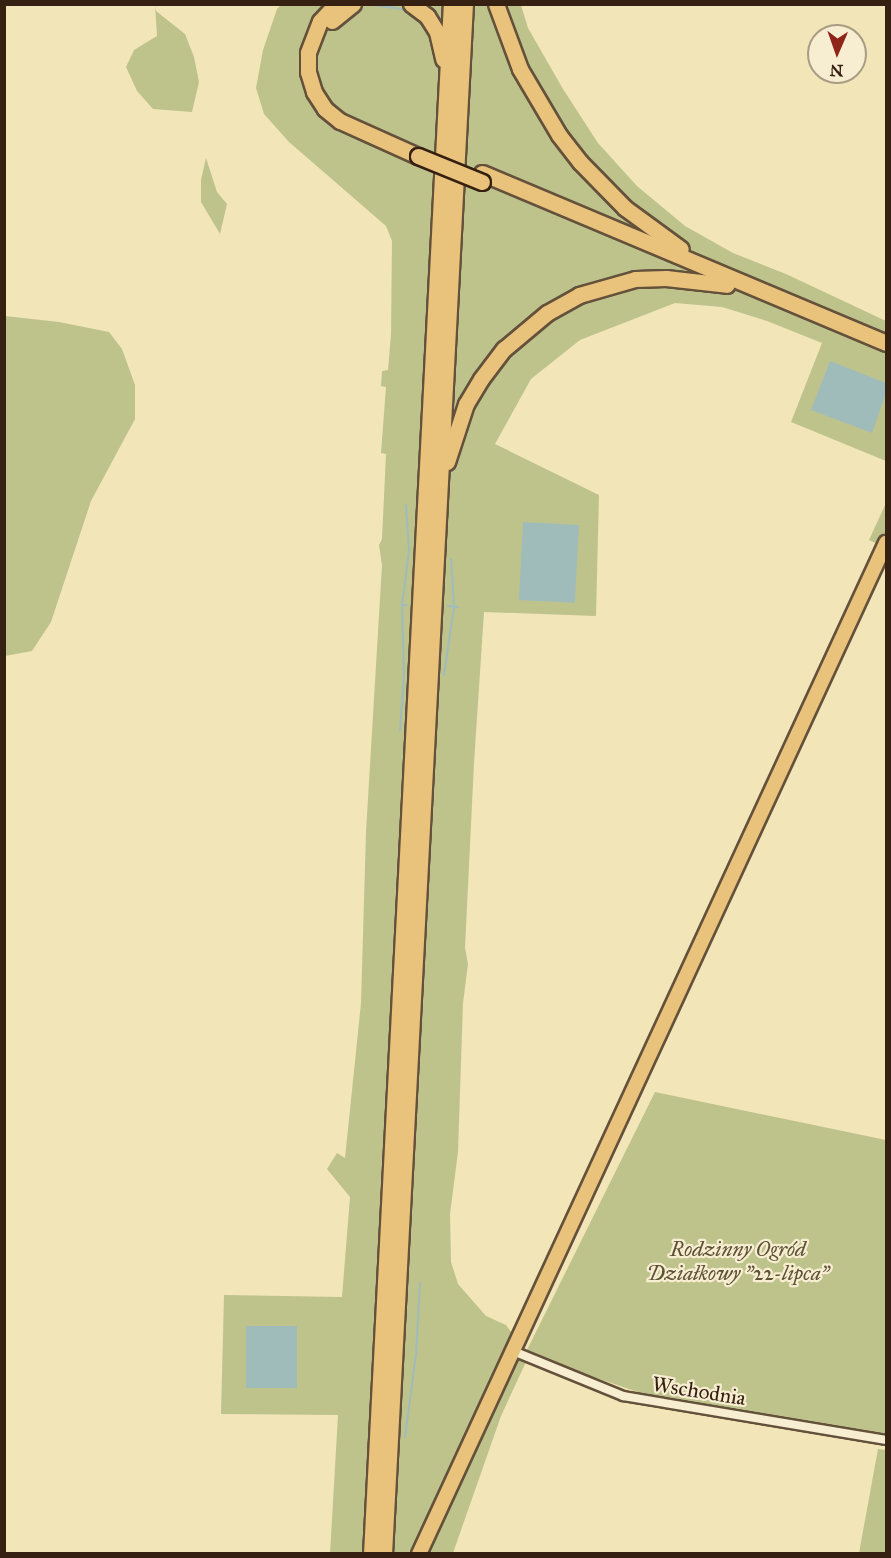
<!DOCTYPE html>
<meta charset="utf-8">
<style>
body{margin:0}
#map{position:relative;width:891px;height:1558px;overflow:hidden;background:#f2e5b8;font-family:"IM FELL Great Primer",serif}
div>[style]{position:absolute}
.green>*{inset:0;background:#bec38c}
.water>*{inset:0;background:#a0bcba;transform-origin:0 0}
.stream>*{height:2px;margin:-1px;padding:0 1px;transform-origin:1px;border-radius:1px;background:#a0bcba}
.roads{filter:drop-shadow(2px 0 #64513b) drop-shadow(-2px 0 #64513b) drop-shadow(0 2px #64513b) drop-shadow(0 -2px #64513b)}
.street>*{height:8px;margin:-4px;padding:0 4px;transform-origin:4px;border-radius:4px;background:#f7eed1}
.primary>*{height:14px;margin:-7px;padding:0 7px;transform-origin:7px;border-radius:7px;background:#e9c27c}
.highway>*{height:15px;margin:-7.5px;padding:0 7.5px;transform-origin:7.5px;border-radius:7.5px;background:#e9c27c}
.bridges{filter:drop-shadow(2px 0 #352011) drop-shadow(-2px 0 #352011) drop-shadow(0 2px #352011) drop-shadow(0 -2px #352011)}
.highway-bridge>*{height:15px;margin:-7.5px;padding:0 7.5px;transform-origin:7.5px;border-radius:7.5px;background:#e9c27c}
span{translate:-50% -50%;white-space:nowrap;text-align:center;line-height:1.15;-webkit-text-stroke:4.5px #f7eed1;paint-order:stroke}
.park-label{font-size:21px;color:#5e5136;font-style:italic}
.street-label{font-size:21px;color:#352011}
.frame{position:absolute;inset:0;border:6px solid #352011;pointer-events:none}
.north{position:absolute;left:807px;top:24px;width:60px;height:60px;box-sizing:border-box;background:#f7eed1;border:2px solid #a99c84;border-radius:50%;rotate:182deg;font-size:16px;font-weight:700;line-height:24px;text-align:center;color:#352011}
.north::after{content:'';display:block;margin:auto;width:21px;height:27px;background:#8f2418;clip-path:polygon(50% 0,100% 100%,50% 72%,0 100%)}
</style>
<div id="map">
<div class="green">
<i style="clip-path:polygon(155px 5px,156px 11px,185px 34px,194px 57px,199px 82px,192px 112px,153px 109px,137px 91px,126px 67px,134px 50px,157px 36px)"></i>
<i style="clip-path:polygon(281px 5px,521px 5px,528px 28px,563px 89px,598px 143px,637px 186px,685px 226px,733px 253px,786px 274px,886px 321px,886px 461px,791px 422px,822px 343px,767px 321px,722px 307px,675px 303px,580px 340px,531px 379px,495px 444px,599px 495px,596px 616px,484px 612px,474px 763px,465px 948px,468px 964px,463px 1003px,458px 1152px,450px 1214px,451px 1262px,458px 1284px,486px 1316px,506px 1325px,526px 1352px,655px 1092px,886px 1140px,886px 1436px,652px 1397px,527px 1354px,525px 1364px,501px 1416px,453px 1553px,330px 1554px,338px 1415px,221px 1414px,224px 1295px,342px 1297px,350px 1197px,327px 1169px,337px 1153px,345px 1158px,361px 1003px,366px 832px,382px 565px,379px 545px,382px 539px,386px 454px,381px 453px,386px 387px,381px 386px,382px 371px,388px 370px,391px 334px,392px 241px,386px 226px,289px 142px,264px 114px,256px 88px,263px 50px,277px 9px)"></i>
<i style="clip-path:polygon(206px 158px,217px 192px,227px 204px,220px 234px,201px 202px,201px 180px)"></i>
<i style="clip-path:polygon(5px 316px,59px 322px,109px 332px,122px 349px,135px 385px,135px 419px,91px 501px,51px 622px,32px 651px,5px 656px)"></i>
<i style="clip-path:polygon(886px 503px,886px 548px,869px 540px)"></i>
<i style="clip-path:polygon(878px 1449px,886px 1450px,886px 1553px,859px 1553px)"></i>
</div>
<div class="water">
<i style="clip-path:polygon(830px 361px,886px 383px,886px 393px,872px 433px,811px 410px)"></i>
<i style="left:523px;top:522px;width:56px;height:78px;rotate:3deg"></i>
<i style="left:246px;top:1326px;width:51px;height:62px"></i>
</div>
<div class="stream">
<i style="left:489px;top:4px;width:34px;rotate:73deg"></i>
<i style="left:373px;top:5px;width:29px;rotate:8deg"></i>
<i style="left:402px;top:9px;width:17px;rotate:33deg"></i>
<i style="left:426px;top:7px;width:3px;rotate:-18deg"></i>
<i style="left:429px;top:6px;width:11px;rotate:52deg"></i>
<i style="left:416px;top:19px;width:8px;rotate:45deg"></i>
<i style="left:406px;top:505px;width:46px;rotate:86.3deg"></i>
<i style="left:409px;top:551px;width:54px;rotate:97.4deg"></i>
<i style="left:402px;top:605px;width:5px"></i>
<i style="left:448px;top:606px;width:10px;rotate:6deg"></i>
<i style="left:444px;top:675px;width:69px;rotate:-81.6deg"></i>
<i style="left:454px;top:607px;width:48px;rotate:-93.6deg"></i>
<i style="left:400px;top:730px;width:54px;rotate:-85.8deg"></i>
<i style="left:404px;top:676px;width:71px;rotate:-91.6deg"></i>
<i style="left:405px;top:1437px;width:83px;rotate:-82.4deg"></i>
<i style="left:416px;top:1355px;width:72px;rotate:-86.8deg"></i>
</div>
<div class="roads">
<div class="street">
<i style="left:513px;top:1351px;width:119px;rotate:22.2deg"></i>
<i style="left:623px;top:1396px;width:267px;rotate:9.5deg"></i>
</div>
<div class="primary">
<i style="left:419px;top:1554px;width:1114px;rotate:-65.21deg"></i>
</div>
<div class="highway">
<i style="left:336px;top:4px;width:23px;rotate:133deg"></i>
<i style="left:320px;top:21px;width:34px;rotate:111deg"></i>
<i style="left:308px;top:53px;width:19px;rotate:90deg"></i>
<i style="left:308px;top:72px;width:21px;rotate:73deg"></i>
<i style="left:314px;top:92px;width:20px;rotate:57deg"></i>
<i style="left:325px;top:109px;width:19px;rotate:39deg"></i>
<i style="left:340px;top:121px;width:85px;rotate:24.2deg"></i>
<i style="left:411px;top:4px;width:20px;rotate:37deg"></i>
<i style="left:427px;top:16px;width:19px;rotate:58deg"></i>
<i style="left:437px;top:32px;width:28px;rotate:77deg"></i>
<i style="left:496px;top:4px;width:69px;rotate:69.7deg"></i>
<i style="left:520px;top:69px;width:77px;rotate:59.4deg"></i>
<i style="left:559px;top:135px;width:34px;rotate:52deg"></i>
<i style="left:580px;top:162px;width:64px;rotate:45.6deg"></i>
<i style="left:625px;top:208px;width:69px;rotate:36.2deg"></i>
<i style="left:332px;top:21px;width:27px;rotate:-39deg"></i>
<i style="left:482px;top:173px;width:438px;rotate:22.8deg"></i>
<i style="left:447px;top:462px;width:61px;rotate:-71.9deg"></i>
<i style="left:466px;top:404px;width:29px;rotate:-59deg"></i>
<i style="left:481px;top:379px;width:38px;rotate:-53deg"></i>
<i style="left:504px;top:349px;width:56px;rotate:-39.9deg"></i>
<i style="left:547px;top:313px;width:37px;rotate:-29deg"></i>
<i style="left:579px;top:295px;width:58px;rotate:-15.9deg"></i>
<i style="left:635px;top:279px;width:31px;rotate:-2deg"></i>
<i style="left:666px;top:278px;width:61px;rotate:6.5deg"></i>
<i style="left:371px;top:1554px;width:1552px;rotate:-87.05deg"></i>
<i style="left:384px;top:1554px;width:1552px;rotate:-87.01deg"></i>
</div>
</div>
<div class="bridges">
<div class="highway-bridge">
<i style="left:418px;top:156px;width:69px;rotate:22.1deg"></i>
</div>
</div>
<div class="park-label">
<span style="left:738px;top:1261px">Rodzinny Ogród<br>Działkowy "22-lipca"</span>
</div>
<div class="street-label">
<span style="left:699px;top:1391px;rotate:9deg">Wschodnia</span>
</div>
<div class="frame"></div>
<div class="north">N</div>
</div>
